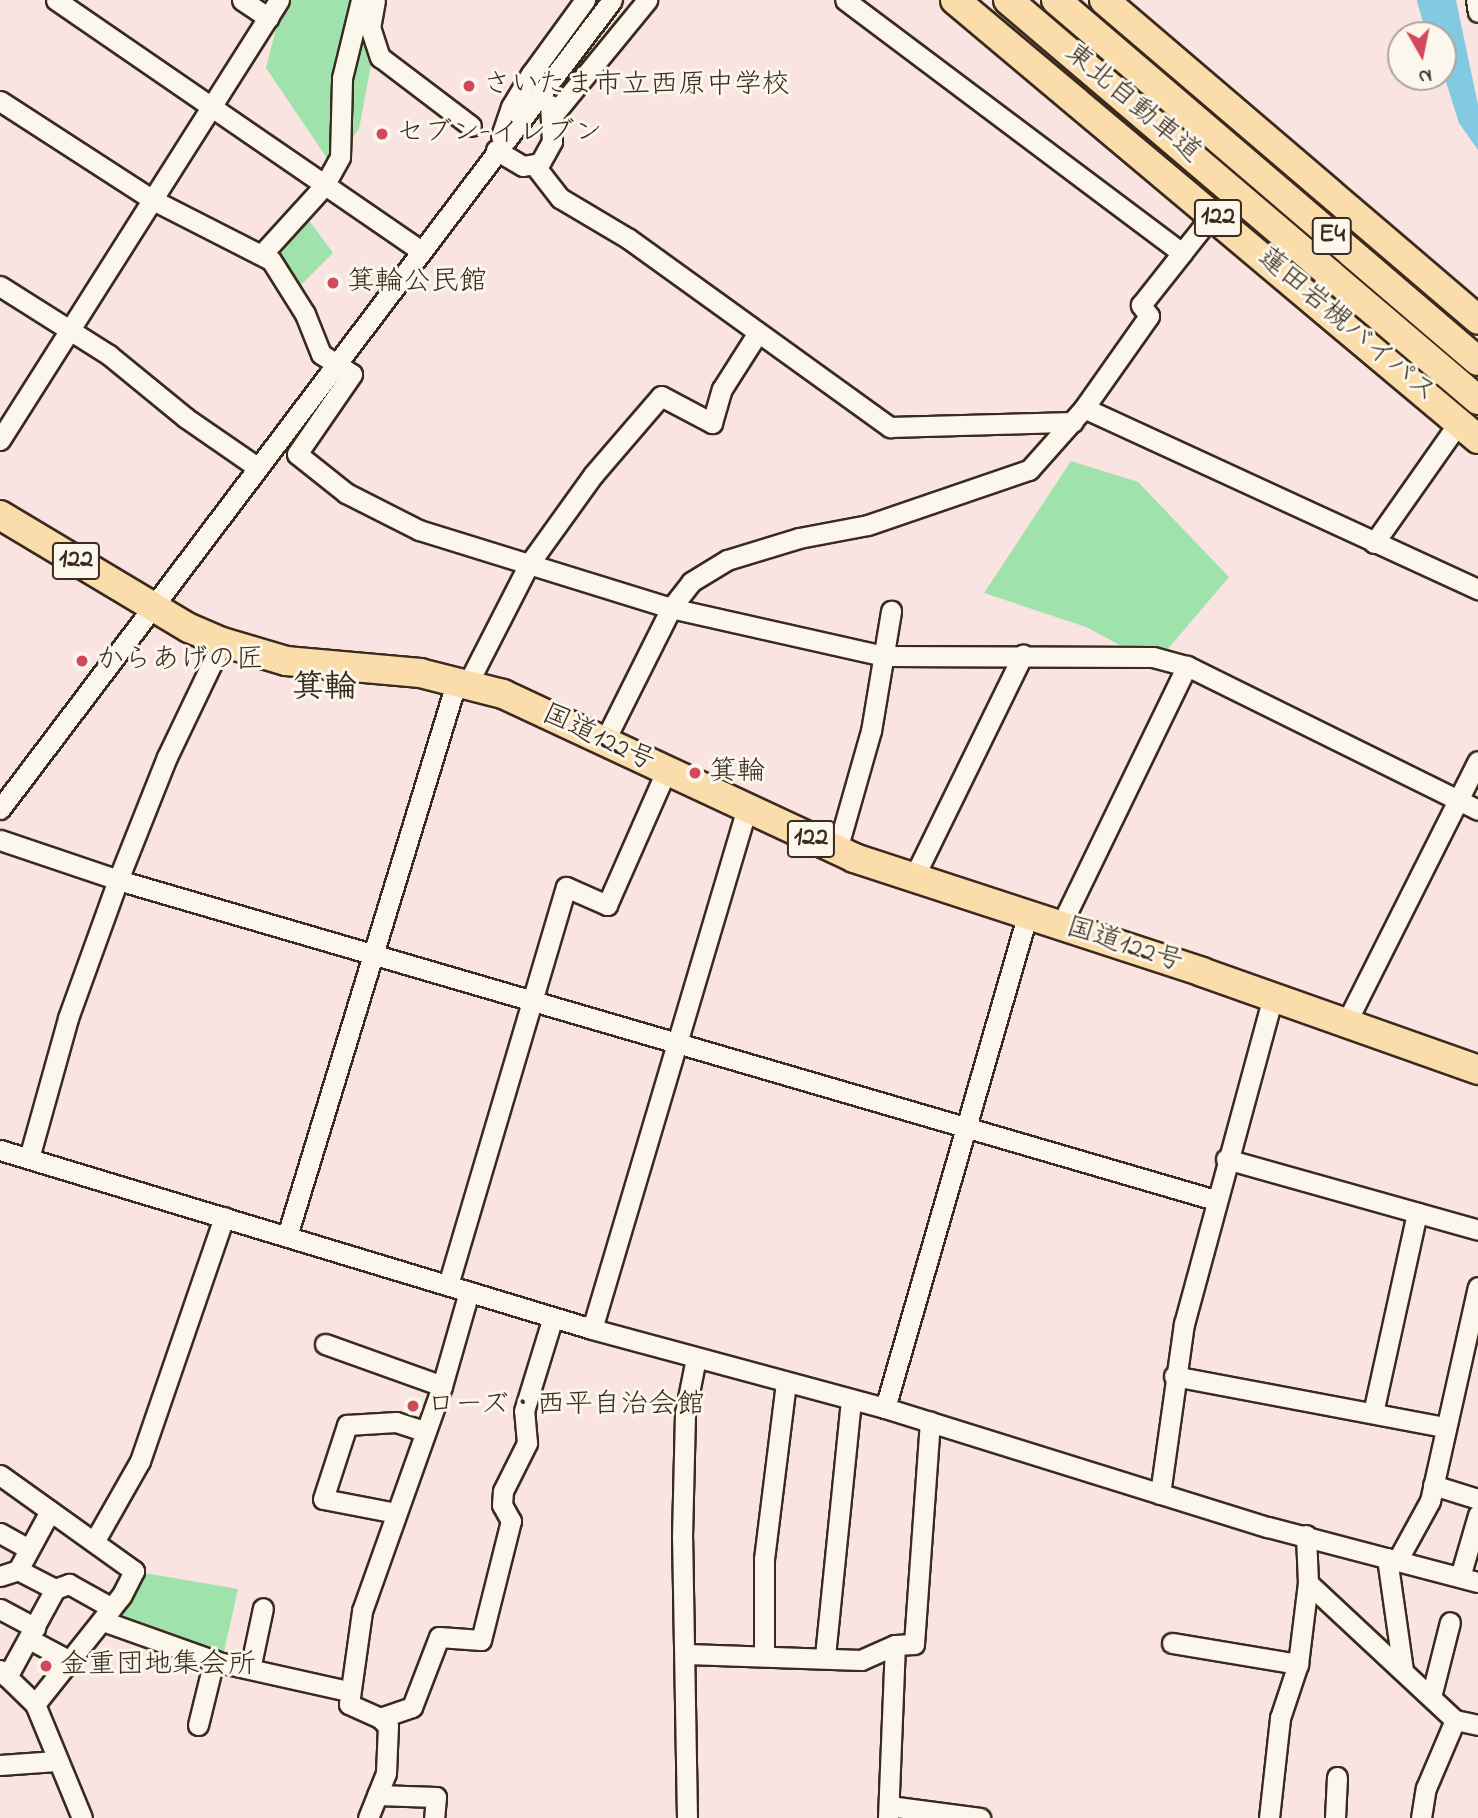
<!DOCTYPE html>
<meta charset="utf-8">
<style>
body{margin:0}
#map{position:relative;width:1478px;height:1818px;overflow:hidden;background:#f9e4e2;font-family:"Indie Flower","Klee One",sans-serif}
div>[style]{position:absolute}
.green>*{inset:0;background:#a0e2ac}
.water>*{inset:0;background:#81cae1}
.river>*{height:24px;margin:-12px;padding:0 12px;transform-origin:12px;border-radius:12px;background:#81cae1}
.roads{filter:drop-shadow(2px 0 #3b2a1e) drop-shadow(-2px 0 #3b2a1e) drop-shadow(0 2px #3b2a1e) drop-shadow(0 -2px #3b2a1e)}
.minor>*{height:19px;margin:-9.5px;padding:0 9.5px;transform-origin:9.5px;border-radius:9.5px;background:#fbf7ec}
.highway>*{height:28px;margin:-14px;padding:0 14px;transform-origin:14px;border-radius:14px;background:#fbddab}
.dots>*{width:19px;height:19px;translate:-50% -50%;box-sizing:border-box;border:4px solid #fbf7ec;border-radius:50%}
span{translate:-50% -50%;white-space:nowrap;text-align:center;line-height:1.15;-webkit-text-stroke:6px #fbf7ec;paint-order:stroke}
.shield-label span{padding:2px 5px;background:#fbf7ec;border:2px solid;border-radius:5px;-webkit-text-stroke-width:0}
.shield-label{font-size:26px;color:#3b2a1e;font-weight:700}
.poi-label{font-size:28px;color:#3b2a1e}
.left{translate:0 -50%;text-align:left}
.street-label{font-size:28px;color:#3b2a1e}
.quarter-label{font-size:32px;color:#3b2a1e;font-weight:700}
.north{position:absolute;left:1387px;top:21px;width:70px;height:70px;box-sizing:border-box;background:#fbf7ec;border:2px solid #aea59a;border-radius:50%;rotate:171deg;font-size:19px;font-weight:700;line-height:28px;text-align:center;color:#3b2a1e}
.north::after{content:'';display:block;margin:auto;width:24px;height:32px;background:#d1495b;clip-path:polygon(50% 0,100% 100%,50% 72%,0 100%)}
</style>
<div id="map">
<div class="green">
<i style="clip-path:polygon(283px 0,375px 0,371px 65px,359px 129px,331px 164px,266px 68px)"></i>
<i style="clip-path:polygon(306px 216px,333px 253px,298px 288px,275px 250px)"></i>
<i style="clip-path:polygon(1071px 461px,1138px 482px,1229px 577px,1155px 664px,1086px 627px,984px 593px)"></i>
<i style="clip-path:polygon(139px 1572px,238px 1589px,223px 1656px,117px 1620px,115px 1613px)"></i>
</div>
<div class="water">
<i style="clip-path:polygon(1430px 0,1456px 0,1478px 105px,1478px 150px,1459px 123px,1446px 82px,1443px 35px,1435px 35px)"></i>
</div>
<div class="river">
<i style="left:1429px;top:0;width:37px;rotate:73deg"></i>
</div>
<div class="roads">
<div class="minor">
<i style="left:56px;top:0;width:443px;rotate:34.5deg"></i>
<i style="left:242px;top:0;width:32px;rotate:34deg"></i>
<i style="left:375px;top:0;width:27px;rotate:100deg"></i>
<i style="left:370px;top:27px;width:32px;rotate:72deg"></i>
<i style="left:380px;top:57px;width:114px;rotate:37.2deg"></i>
<i style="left:1476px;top:0;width:12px;rotate:81deg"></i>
<i style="left:0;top:101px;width:182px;rotate:32.9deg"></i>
<i style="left:153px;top:200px;width:132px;rotate:27deg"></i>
<i style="left:271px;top:260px;width:64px;rotate:57.8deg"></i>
<i style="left:305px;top:314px;width:43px;rotate:68.2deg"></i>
<i style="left:321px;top:354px;width:37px;rotate:33deg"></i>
<i style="left:352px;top:374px;width:97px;rotate:124.5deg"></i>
<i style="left:297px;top:454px;width:63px;rotate:38.5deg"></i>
<i style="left:346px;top:493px;width:82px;rotate:26.9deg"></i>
<i style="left:419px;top:530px;width:264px;rotate:17.2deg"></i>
<i style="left:671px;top:608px;width:218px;rotate:12.7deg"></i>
<i style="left:884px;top:656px;width:269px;rotate:0.2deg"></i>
<i style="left:1153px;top:657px;width:35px;rotate:15deg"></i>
<i style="left:1187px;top:666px;width:325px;rotate:26.3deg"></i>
<i style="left:553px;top:115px;width:149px;rotate:-50.7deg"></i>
<i style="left:501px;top:136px;width:31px;rotate:-71deg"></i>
<i style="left:511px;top:107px;width:39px;rotate:-59deg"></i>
<i style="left:531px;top:74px;width:92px;rotate:-53.9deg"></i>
<i style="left:496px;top:150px;width:31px;rotate:31deg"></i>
<i style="left:523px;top:166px;width:17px;rotate:-10deg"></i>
<i style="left:540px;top:163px;width:25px;rotate:-61deg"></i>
<i style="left:552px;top:141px;width:36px;rotate:-93deg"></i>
<i style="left:535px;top:166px;width:41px;rotate:52deg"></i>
<i style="left:560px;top:198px;width:80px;rotate:30.7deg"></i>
<i style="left:629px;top:239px;width:322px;rotate:35.8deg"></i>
<i style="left:890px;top:427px;width:183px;rotate:-1.6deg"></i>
<i style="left:263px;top:253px;width:91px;rotate:-47.7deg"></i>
<i style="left:324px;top:186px;width:33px;rotate:-61deg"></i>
<i style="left:340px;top:157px;width:79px;rotate:-88.5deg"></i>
<i style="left:342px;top:78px;width:80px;rotate:-76.3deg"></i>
<i style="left:1182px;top:253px;width:50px;rotate:-51.5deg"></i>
<i style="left:0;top:286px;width:129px;rotate:32.3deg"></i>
<i style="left:109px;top:355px;width:99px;rotate:39.3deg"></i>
<i style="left:186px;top:418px;width:86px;rotate:34.6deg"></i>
<i style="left:1084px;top:408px;width:434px;rotate:24.7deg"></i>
<i style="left:0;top:440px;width:521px;rotate:-57.62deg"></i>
<i style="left:1374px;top:543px;width:148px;rotate:-54.9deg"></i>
<i style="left:468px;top:683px;width:134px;rotate:-62.9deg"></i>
<i style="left:529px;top:564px;width:110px;rotate:-54.3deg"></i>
<i style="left:593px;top:475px;width:104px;rotate:-49.3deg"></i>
<i style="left:661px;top:396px;width:58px;rotate:27.9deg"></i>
<i style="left:712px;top:423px;width:35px;rotate:-74deg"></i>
<i style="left:722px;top:389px;width:65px;rotate:-57.5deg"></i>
<i style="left:604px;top:742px;width:150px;rotate:-63.4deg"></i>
<i style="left:671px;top:608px;width:33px;rotate:-52deg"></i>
<i style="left:691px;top:582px;width:42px;rotate:-31.4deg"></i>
<i style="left:727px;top:560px;width:75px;rotate:-17deg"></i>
<i style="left:799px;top:538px;width:70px;rotate:-10.7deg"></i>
<i style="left:868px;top:525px;width:170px;rotate:-18.9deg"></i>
<i style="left:1029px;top:470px;width:83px;rotate:-48.4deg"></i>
<i style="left:1084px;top:408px;width:113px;rotate:-54.8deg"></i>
<i style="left:1149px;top:316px;width:14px;rotate:-126deg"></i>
<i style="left:1141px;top:305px;width:66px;rotate:-51.7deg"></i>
<i style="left:1182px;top:253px;width:421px;rotate:-143.1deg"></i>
<i style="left:0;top:809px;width:1014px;rotate:-52.89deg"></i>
<i style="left:0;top:840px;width:125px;rotate:18.7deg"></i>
<i style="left:118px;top:880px;width:1143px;rotate:16.26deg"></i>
<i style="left:837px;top:850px;width:124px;rotate:-74.1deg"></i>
<i style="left:871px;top:731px;width:122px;rotate:-80.5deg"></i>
<i style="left:913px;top:879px;width:250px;rotate:-63.9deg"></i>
<i style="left:1061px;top:925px;width:288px;rotate:-64.1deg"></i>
<i style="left:1346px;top:1023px;width:293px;rotate:-63.3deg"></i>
<i style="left:0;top:1150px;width:618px;rotate:16.82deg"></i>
<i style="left:592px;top:1329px;width:303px;rotate:15.1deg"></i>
<i style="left:885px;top:1408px;width:401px;rotate:17.3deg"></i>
<i style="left:1268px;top:1527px;width:217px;rotate:14.7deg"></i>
<i style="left:29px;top:1158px;width:145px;rotate:-74.4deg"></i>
<i style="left:68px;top:1018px;width:147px;rotate:-70.1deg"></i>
<i style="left:118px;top:880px;width:132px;rotate:-68.3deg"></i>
<i style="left:167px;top:757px;width:127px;rotate:-64.4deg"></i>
<i style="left:1226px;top:1159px;width:262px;rotate:15.7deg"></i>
<i style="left:287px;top:1236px;width:581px;rotate:-73deg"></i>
<i style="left:448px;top:1285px;width:415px;rotate:-73.5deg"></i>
<i style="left:566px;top:887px;width:45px;rotate:23.7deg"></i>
<i style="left:607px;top:905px;width:146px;rotate:-66.2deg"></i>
<i style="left:592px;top:1329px;width:540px;rotate:-73.44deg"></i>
<i style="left:325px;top:1344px;width:124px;rotate:19.7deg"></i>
<i style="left:1174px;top:1376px;width:274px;rotate:10.7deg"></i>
<i style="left:885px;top:1408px;width:515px;rotate:-73.89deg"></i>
<i style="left:1373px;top:1413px;width:205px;rotate:-77.6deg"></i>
<i style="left:0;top:1475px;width:165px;rotate:35.6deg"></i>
<i style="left:134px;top:1571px;width:28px;rotate:117deg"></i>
<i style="left:121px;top:1596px;width:138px;rotate:128.5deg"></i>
<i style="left:1433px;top:1485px;width:47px;rotate:17.3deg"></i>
<i style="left:1160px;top:1494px;width:172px;rotate:-82deg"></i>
<i style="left:1184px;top:1324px;width:339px;rotate:-74.8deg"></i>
<i style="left:396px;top:1513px;width:74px;rotate:-169.1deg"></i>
<i style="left:323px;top:1499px;width:78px;rotate:-72deg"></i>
<i style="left:347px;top:1425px;width:49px;rotate:-3.5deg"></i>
<i style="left:396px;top:1422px;width:28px;rotate:18deg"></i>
<i style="left:0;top:1533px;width:33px;rotate:29deg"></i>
<i style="left:94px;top:1542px;width:93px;rotate:-60.4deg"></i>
<i style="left:140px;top:1461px;width:258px;rotate:-71deg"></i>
<i style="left:1387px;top:1558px;width:114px;rotate:81.9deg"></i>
<i style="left:1397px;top:1561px;width:68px;rotate:-61.2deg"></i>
<i style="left:1430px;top:1501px;width:219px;rotate:-77.4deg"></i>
<i style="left:18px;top:1570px;width:42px;rotate:27.2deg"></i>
<i style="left:0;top:1576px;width:19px;rotate:-18deg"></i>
<i style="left:18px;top:1570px;width:67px;rotate:-61.5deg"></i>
<i style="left:1460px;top:1577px;width:65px;rotate:-73.8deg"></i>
<i style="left:1308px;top:1583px;width:201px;rotate:43deg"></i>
<i style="left:1455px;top:1720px;width:24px;rotate:12deg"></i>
<i style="left:0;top:1609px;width:40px;rotate:28deg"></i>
<i style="left:103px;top:1621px;width:122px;rotate:19.6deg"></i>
<i style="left:218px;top:1662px;width:133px;rotate:12.6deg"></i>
<i style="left:29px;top:1639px;width:47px;rotate:28.2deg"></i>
<i style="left:1172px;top:1643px;width:128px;rotate:9.5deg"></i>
<i style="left:687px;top:1654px;width:174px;rotate:2deg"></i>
<i style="left:861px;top:1660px;width:37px;rotate:-24deg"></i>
<i style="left:895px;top:1645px;width:19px;rotate:-3deg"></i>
<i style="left:914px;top:1644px;width:223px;rotate:-85.9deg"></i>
<i style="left:764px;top:1656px;width:97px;rotate:-90deg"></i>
<i style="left:764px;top:1559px;width:178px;rotate:-82.9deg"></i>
<i style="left:825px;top:1656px;width:257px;rotate:-84.2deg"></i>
<i style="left:250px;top:1669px;width:62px;rotate:-78deg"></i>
<i style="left:0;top:1670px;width:49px;rotate:44.2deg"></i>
<i style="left:35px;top:1704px;width:123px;rotate:67.6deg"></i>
<i style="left:7px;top:1677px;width:100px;rotate:-61.4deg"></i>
<i style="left:55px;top:1589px;width:15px;rotate:-20deg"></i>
<i style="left:69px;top:1584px;width:49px;rotate:29.2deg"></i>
<i style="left:1431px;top:1697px;width:77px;rotate:-75.8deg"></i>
<i style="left:380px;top:1718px;width:34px;rotate:-19deg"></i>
<i style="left:412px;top:1707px;width:75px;rotate:-68.9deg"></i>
<i style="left:439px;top:1637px;width:42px;rotate:4.1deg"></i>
<i style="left:481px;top:1640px;width:123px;rotate:-75.9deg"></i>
<i style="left:511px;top:1521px;width:18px;rotate:-119deg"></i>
<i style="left:502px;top:1505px;width:14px;rotate:-86deg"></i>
<i style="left:503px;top:1491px;width:54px;rotate:-63.4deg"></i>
<i style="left:527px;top:1443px;width:32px;rotate:-95deg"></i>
<i style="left:524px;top:1411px;width:98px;rotate:-72.9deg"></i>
<i style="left:198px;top:1725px;width:67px;rotate:-76.2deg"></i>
<i style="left:0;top:1765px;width:56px;rotate:-4.1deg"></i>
<i style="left:377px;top:1795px;width:59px;rotate:1.9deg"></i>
<i style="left:436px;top:1797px;width:21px;rotate:95deg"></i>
<i style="left:889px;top:1806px;width:92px;rotate:7.5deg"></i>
<i style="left:368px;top:1818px;width:48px;rotate:-68.2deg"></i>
<i style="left:386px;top:1773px;width:47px;rotate:-87.6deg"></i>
<i style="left:388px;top:1726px;width:11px;rotate:-135deg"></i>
<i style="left:380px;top:1718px;width:34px;rotate:-156deg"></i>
<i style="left:349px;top:1704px;width:94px;rotate:-82deg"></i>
<i style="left:362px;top:1611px;width:239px;rotate:-70.4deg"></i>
<i style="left:442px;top:1386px;width:98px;rotate:-74deg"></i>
<i style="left:687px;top:1818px;width:281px;rotate:-91deg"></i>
<i style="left:682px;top:1537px;width:124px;rotate:-88.6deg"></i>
<i style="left:685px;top:1413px;width:56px;rotate:-78.7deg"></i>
<i style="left:888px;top:1818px;width:173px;rotate:-87.7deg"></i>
<i style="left:1269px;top:1818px;width:101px;rotate:-83.7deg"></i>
<i style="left:1280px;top:1718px;width:57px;rotate:-71.6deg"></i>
<i style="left:1298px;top:1664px;width:82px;rotate:-83deg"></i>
<i style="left:1308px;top:1583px;width:48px;rotate:-92.4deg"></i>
<i style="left:1335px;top:1818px;width:41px;rotate:-87.2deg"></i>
<i style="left:1421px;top:1818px;width:30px;rotate:-81deg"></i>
<i style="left:1426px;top:1788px;width:74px;rotate:-66.9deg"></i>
</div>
<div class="highway">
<i style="left:955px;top:0;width:683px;rotate:40.01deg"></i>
<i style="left:1008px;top:0;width:617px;rotate:40.4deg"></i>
<i style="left:1056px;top:0;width:555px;rotate:40.55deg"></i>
<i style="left:1104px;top:0;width:492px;rotate:40.5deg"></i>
<i style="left:0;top:515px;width:220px;rotate:30.9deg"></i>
<i style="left:189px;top:628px;width:36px;rotate:23deg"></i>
<i style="left:222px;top:642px;width:67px;rotate:16.5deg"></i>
<i style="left:286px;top:661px;width:135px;rotate:5.1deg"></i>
<i style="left:420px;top:673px;width:86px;rotate:14.2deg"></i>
<i style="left:503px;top:694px;width:387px;rotate:25deg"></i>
<i style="left:854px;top:858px;width:366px;rotate:18.1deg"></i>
<i style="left:1202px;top:972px;width:293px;rotate:19.5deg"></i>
</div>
</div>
<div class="dots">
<i style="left:469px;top:86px;background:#d1495b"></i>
<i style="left:382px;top:134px;background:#d1495b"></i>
<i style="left:333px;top:283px;background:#d1495b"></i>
<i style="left:82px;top:661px;background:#d1495b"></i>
<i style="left:695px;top:773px;background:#d1495b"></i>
<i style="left:413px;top:1406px;background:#d1495b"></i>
<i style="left:46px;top:1666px;background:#d1495b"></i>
</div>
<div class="shield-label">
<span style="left:1218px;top:218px">122</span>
<span style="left:1332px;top:236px">E4</span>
<span style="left:76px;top:561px">122</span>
<span style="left:811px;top:839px">122</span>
</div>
<div class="poi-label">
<span class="left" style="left:483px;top:86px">さいたま市立西原中学校</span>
<span class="left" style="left:396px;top:134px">セブン-イレブン</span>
<span class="left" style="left:347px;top:283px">箕輪公民館</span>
<span class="left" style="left:96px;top:661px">からあげの匠</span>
<span class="left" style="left:709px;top:773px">箕輪</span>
<span class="left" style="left:427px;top:1406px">ローズ・西平自治会館</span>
<span class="left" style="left:60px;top:1666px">金重団地集会所</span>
</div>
<div class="street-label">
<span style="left:1132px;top:104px;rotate:40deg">東北自動車道</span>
<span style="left:1346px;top:326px;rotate:40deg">蓮田岩槻バイパス</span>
<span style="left:598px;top:739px;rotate:25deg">国道122号</span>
<span style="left:1124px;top:946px;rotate:18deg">国道122号</span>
</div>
<div class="quarter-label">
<span style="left:324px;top:689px">箕輪</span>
</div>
<div class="north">N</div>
</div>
